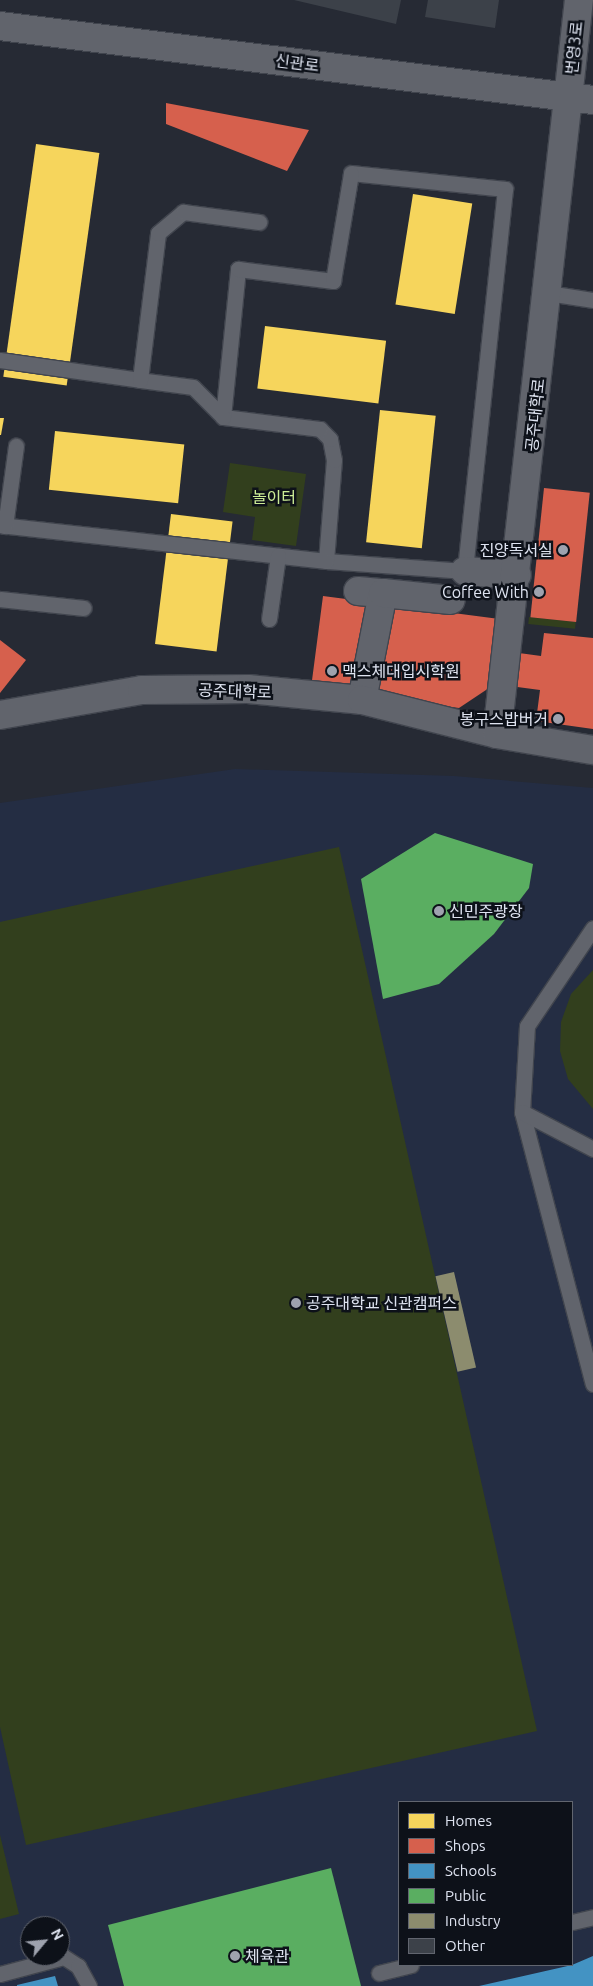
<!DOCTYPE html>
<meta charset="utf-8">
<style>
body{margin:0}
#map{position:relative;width:593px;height:1986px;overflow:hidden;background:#262a34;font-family:Ubuntu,"Noto Sans KR",sans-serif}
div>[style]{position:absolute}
.built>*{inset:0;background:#242d43}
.green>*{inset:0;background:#323f1d;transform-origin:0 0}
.homes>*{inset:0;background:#f6d55c;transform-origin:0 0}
.shops>*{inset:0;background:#d6604d;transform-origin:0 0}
.schools>*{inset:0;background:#4393c3}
.public>*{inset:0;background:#5aae61}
.industry>*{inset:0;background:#8c8c6e;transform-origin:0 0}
.building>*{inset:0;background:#3c4149}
.roads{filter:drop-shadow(1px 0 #41454e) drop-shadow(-1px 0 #41454e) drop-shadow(0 1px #41454e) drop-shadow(0 -1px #41454e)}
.lane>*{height:15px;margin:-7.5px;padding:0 7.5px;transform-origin:7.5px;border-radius:7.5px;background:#61646c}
.street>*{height:28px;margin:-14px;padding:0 14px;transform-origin:14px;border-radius:14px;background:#61646c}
.secondary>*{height:28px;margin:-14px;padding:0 14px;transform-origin:14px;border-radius:14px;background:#61646c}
.dots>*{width:14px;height:14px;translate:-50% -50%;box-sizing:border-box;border:2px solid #0d1119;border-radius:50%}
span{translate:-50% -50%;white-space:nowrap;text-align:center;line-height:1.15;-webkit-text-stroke:5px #0d1119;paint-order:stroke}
.street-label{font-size:16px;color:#dee3f0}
.park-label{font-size:16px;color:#ccec96}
.poi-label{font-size:16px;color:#dee3f0}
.right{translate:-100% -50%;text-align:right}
.left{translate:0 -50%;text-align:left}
.legend{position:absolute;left:398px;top:1801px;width:175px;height:165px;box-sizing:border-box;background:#0d1119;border:1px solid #61656f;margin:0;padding:6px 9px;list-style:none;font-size:15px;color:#dee3f0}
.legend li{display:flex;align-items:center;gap:10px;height:25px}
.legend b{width:25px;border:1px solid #61656f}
.north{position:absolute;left:20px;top:1916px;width:50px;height:50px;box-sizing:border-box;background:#0d1119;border:1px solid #61656f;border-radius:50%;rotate:62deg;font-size:14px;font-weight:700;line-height:20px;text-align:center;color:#dee3f0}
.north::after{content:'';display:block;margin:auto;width:18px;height:22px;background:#9ea2ae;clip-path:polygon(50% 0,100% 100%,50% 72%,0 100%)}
</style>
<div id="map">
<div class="built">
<i style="clip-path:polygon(evenodd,235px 769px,454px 776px,593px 788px,593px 1986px,0 1986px,0 803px,235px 769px,399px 1802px,572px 1802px,572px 1965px,399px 1965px,399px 1802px,235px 769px,30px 1926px,60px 1926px,60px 1956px,30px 1956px,30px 1926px)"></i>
</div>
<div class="green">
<i style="clip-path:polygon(230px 463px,306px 474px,296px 546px,252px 540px,255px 517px,223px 512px)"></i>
<i style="left:529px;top:617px;width:47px;height:7px;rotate:6deg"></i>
<i style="clip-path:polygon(339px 847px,537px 1731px,26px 1845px,0 1727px,0 922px)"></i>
<i style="clip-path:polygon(593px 970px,593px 1109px,568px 1079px,560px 1051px,561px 1022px,571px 994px)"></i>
<i style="clip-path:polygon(0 1835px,19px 1914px,0 1919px)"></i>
</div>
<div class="homes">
<i style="left:36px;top:144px;width:64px;height:235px;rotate:8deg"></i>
<i style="left:413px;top:194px;width:60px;height:112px;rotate:9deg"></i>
<i style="left:265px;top:326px;width:122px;height:63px;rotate:7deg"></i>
<i style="left:380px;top:410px;width:56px;height:133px;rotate:6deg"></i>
<i style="clip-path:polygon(0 418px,4px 418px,1px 435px,0 435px)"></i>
<i style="left:55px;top:431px;width:130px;height:59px;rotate:6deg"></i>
<i style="left:171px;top:514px;width:62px;height:131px;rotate:7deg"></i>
</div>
<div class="shops">
<i style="clip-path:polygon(166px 103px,309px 130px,287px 171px,166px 124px)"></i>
<i style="left:544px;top:488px;width:46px;height:130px;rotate:6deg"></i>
<i style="clip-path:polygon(323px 596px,507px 620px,504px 651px,541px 656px,544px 633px,593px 638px,593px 729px,536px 721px,540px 690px,495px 684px,459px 708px,311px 688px)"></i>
<i style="clip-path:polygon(0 640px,26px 660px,0 693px)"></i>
</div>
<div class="schools">
<i style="clip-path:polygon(593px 1956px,593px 1986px,479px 1986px,572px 1965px)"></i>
<i style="clip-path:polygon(55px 1976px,58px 1986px,17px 1986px,17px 1985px)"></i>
</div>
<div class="public">
<i style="clip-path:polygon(435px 833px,533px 864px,529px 888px,494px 934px,439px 984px,383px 999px,361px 879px)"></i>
<i style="clip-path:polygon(331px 1868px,361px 1986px,124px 1986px,108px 1925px)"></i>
</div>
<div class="industry">
<i style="left:454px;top:1272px;width:98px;height:19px;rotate:77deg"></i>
</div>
<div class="building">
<i style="clip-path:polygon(294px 0,401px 0,396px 24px)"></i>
<i style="clip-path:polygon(428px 0,499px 0,495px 28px,425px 17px)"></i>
</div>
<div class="roads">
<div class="lane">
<i style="left:351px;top:173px;width:155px;rotate:5.9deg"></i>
<i style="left:505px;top:189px;width:384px;rotate:96deg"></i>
<i style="left:465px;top:571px;width:139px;rotate:-175.9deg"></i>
<i style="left:326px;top:561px;width:101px;rotate:-85.5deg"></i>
<i style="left:334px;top:460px;width:21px;rotate:-101deg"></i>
<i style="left:330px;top:439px;width:14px;rotate:-135deg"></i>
<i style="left:320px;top:429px;width:98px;rotate:-172.9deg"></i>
<i style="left:223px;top:417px;width:149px;rotate:-84.2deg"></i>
<i style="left:238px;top:269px;width:96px;rotate:7.2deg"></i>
<i style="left:333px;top:281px;width:109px;rotate:-80.5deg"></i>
<i style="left:548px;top:293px;width:46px;rotate:8.8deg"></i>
<i style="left:0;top:360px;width:141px;rotate:8.1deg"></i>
<i style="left:223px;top:417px;width:42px;rotate:-135deg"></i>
<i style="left:193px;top:387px;width:53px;rotate:-172.5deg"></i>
<i style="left:140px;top:380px;width:148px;rotate:-83deg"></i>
<i style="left:158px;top:233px;width:33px;rotate:-40deg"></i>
<i style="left:183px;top:212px;width:77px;rotate:7.5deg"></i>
<i style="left:0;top:525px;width:328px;rotate:6.3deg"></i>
<i style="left:5px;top:526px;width:81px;rotate:-82.2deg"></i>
<i style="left:0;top:599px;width:84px;rotate:6.1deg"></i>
<i style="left:269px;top:619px;width:64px;rotate:-81.9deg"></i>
<i style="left:593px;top:928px;width:118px;rotate:124deg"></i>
<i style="left:527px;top:1026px;width:86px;rotate:93.3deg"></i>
<i style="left:522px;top:1112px;width:281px;rotate:75.4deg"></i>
<i style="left:522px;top:1112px;width:80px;rotate:27.5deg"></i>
<i style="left:572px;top:1922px;width:22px;rotate:-13deg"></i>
<i style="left:379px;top:1973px;width:33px;rotate:-14deg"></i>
<i style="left:0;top:1974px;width:66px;rotate:-14.9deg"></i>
<i style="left:64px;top:1957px;width:17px;rotate:33deg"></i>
<i style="left:78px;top:1966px;width:23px;rotate:61deg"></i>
</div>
<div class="street">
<i style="left:465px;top:571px;width:52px;rotate:4.4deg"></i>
<i style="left:358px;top:591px;width:25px;rotate:5deg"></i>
<i style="left:362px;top:700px;width:109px;rotate:-78.9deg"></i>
<i style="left:383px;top:593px;width:68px;rotate:5.9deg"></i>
<i style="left:497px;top:734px;width:739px;rotate:-83.63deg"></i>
</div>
<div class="secondary">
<i style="left:0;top:26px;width:598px;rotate:7.11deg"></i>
<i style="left:0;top:715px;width:144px;rotate:-10deg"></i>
<i style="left:142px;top:690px;width:106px;rotate:-0.5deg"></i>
<i style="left:248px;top:689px;width:115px;rotate:5.5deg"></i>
<i style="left:362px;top:700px;width:139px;rotate:14.1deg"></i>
<i style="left:497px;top:734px;width:97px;rotate:9.5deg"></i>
</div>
</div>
<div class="dots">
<i style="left:563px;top:550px;background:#9ea2ae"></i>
<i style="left:539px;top:592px;background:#9ea2ae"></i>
<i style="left:332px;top:671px;background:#9ea2ae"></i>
<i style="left:558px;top:719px;background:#9ea2ae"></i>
<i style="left:439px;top:911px;background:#9ea2ae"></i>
<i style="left:296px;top:1303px;background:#9ea2ae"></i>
<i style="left:235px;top:1956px;background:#9ea2ae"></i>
</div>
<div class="street-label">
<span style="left:574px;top:48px;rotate:-84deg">번영3로</span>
<span style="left:297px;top:63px;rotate:7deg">신관로</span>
<span style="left:535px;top:415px;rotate:-84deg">공주대학로</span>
<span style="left:235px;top:691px;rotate:2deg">공주대학로</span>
</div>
<div class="park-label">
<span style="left:274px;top:497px">놀이터</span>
</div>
<div class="poi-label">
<span class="right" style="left:553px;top:550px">진양독서실</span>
<span class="right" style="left:529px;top:592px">Coffee With</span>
<span class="left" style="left:342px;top:671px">맥스체대입시학원</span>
<span class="right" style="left:548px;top:719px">봉구스밥버거</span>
<span class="left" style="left:449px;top:911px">신민주광장</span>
<span class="left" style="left:306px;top:1303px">공주대학교 신관캠퍼스</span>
<span class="left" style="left:245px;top:1956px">체육관</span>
</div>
<ul class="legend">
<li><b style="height:14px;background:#f6d55c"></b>Homes</li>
<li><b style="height:14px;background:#d6604d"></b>Shops</li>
<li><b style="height:14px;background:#4393c3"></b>Schools</li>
<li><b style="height:14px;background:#5aae61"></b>Public</li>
<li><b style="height:14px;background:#8c8c6e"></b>Industry</li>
<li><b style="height:14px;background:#3c4149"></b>Other</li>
</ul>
<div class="north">N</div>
</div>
